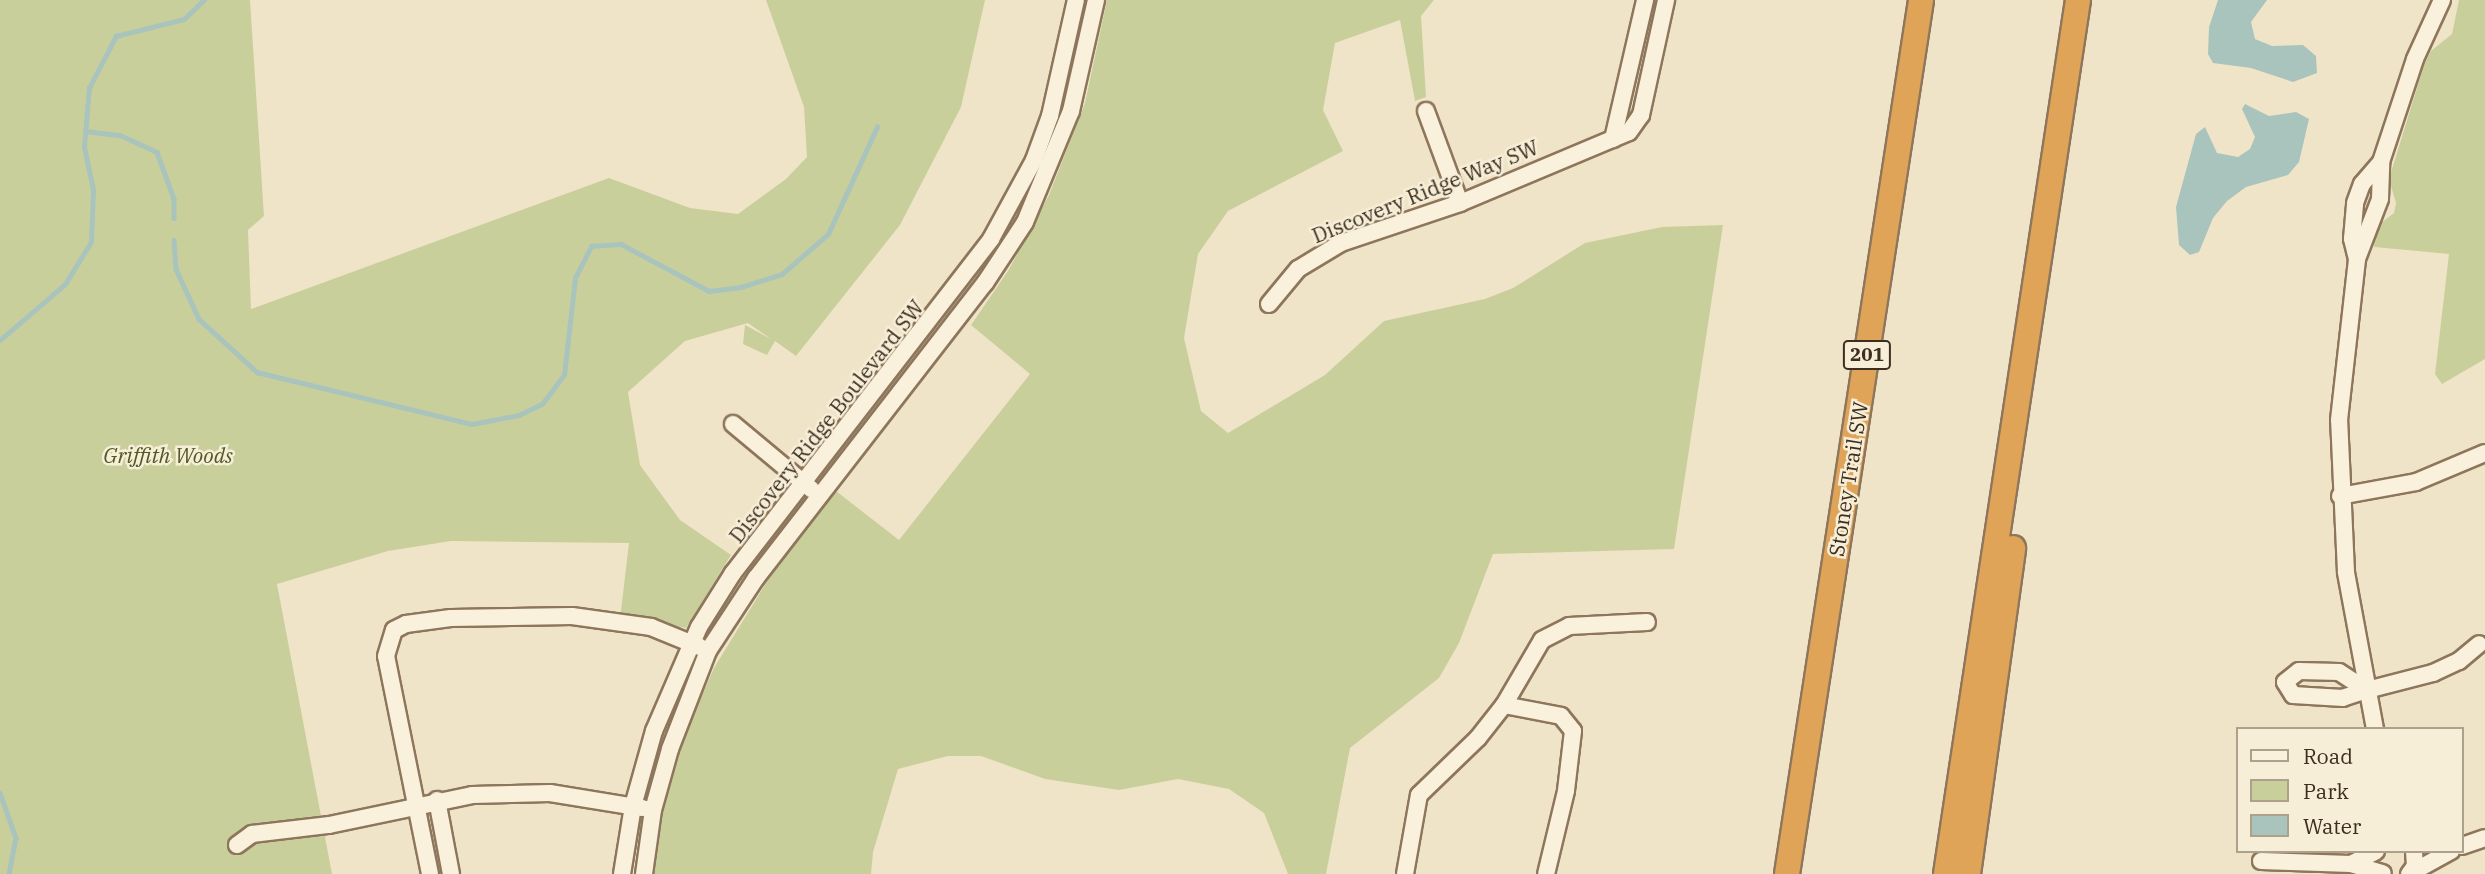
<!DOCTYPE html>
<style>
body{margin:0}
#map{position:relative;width:2485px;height:874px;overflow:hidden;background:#f0e4c8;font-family:"IBM Plex Serif",serif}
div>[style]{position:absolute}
.green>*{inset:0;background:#c9cf9b}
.water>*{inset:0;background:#a9c4bc}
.stream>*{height:4.5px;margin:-2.25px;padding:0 2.25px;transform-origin:2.25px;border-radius:2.25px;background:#a9c4bc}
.roads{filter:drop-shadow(2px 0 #8d765c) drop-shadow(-2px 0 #8d765c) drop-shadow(0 2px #8d765c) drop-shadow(0 -2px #8d765c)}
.minor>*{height:16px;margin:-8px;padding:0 8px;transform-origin:8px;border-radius:8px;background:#faf1dc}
.highway>*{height:24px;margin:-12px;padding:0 12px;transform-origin:12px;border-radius:12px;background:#e0a458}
span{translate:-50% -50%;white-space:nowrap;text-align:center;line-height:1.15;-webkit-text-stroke:5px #f7eed8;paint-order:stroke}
.shield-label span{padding:2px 5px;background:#f7eed8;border:2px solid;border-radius:5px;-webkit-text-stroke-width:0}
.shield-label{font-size:19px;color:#3d2e20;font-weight:700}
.street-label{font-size:21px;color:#3d2e20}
.park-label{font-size:21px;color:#4d5a26;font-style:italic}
.legend{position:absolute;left:2236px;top:727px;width:228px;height:126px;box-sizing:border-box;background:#f7eed8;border:2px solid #ada18e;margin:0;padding:9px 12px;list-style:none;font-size:21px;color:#3d2e20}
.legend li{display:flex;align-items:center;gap:14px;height:35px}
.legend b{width:35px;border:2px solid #ada18e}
</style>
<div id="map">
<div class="green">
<i style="clip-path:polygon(0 0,250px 0,264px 216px,248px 230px,251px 309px,609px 178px,690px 208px,738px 214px,786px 179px,807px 157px,804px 107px,766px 0,985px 0,961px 107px,900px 225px,796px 356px,775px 341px,767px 355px,743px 344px,745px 325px,771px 339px,748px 323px,685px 341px,628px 392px,640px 465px,680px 520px,731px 555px,686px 628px,620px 619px,629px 543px,451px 541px,388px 551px,277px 584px,332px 874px,0 874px)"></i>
<i style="clip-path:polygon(1107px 0,1434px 0,1421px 16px,1426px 97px,1415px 101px,1400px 20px,1335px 43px,1323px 110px,1343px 151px,1228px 211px,1198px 254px,1184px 338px,1201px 411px,1228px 433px,1325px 375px,1384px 321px,1485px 299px,1513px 288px,1585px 243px,1662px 227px,1723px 225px,1674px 549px,1493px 554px,1459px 643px,1439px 678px,1350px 748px,1326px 874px,1288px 874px,1264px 813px,1229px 789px,1178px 779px,1119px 790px,1045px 779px,981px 756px,948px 756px,898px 769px,873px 852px,871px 874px,653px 874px,660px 821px,684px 737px,714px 668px,771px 575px,836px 491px,899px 540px,1030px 374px,971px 325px,1008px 271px,1049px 195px,1085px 103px)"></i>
<i style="clip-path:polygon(2459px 0,2485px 0,2485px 359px,2442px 384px,2435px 374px,2449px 254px,2374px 247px,2376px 227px,2394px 213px,2396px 203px,2389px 179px,2424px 65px,2431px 51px,2452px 34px)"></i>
</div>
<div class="water">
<i style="clip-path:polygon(2218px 0,2267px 0,2251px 22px,2255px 39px,2272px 46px,2303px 45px,2316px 56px,2317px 73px,2293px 82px,2251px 68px,2213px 63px,2208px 54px,2209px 27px)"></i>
<i style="clip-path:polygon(2245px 104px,2269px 116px,2296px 112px,2309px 119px,2299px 162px,2288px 175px,2246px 187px,2227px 201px,2213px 218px,2199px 252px,2190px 255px,2179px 245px,2176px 207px,2196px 134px,2205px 127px,2217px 153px,2238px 157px,2250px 149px,2255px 137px,2242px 109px)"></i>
</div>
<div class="stream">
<i style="left:85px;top:131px;width:35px;rotate:7deg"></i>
<i style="left:120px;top:135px;width:41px;rotate:24.7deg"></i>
<i style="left:157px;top:152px;width:50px;rotate:70.1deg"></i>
<i style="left:174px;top:199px;width:19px;rotate:90deg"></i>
<i style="left:174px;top:240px;width:29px;rotate:86deg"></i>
<i style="left:176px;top:269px;width:55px;rotate:65.3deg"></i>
<i style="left:199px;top:319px;width:79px;rotate:42.4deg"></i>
<i style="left:257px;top:372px;width:221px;rotate:13.6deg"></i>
<i style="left:472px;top:424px;width:48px;rotate:-10.8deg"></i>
<i style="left:519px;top:415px;width:25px;rotate:-26deg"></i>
<i style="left:542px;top:404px;width:36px;rotate:-53deg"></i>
<i style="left:564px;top:375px;width:98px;rotate:-83.5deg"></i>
<i style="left:575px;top:278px;width:36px;rotate:-63deg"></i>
<i style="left:591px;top:246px;width:30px;rotate:-4deg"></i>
<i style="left:621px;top:244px;width:100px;rotate:28.1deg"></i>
<i style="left:709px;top:291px;width:32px;rotate:-7deg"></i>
<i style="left:741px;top:287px;width:43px;rotate:-17.6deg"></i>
<i style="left:782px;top:274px;width:61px;rotate:-41deg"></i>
<i style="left:828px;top:234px;width:118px;rotate:-65.4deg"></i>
<i style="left:0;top:340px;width:86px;rotate:-40.7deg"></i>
<i style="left:65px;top:284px;width:49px;rotate:-58.2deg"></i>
<i style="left:91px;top:242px;width:52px;rotate:-87.8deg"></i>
<i style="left:93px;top:190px;width:44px;rotate:-101.8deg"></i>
<i style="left:84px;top:147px;width:59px;rotate:-85.2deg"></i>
<i style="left:89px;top:88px;width:59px;rotate:-62.6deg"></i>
<i style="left:116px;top:36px;width:70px;rotate:-14deg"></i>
<i style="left:184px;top:19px;width:28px;rotate:-44deg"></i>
<i style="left:0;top:793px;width:48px;rotate:70.4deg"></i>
<i style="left:16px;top:838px;width:37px;rotate:101deg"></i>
</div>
<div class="roads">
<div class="minor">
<i style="left:1426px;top:111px;width:98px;rotate:69.7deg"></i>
<i style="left:1613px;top:139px;width:143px;rotate:-77deg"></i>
<i style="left:2357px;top:259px;width:21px;rotate:-104deg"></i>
<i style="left:2352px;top:239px;width:36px;rotate:-85deg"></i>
<i style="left:2355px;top:203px;width:20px;rotate:-70deg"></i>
<i style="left:2362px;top:184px;width:29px;rotate:-49deg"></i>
<i style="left:2381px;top:162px;width:108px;rotate:-71.7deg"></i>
<i style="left:2415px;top:59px;width:65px;rotate:-65.4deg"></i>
<i style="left:1269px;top:304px;width:45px;rotate:-50.4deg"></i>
<i style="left:1298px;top:269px;width:50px;rotate:-31.2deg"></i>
<i style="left:1341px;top:243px;width:126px;rotate:-18.6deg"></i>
<i style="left:1460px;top:203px;width:183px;rotate:-22.8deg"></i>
<i style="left:1629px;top:132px;width:21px;rotate:-55deg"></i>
<i style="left:1641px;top:115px;width:118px;rotate:-77.7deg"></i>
<i style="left:733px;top:424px;width:102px;rotate:39.8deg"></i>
<i style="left:2340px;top:496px;width:77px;rotate:-10.4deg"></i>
<i style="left:2416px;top:482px;width:75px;rotate:-22.8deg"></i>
<i style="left:2299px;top:671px;width:40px;rotate:1.4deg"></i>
<i style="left:2339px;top:672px;width:33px;rotate:33deg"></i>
<i style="left:2367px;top:690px;width:25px;rotate:162deg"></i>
<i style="left:2343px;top:698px;width:50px;rotate:-176.6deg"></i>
<i style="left:2293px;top:695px;width:15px;rotate:-122deg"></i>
<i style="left:2285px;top:682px;width:18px;rotate:-38deg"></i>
<i style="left:2367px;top:690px;width:68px;rotate:-14.4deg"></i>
<i style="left:2433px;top:673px;width:29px;rotate:-25deg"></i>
<i style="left:2459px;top:661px;width:26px;rotate:-40deg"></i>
<i style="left:1504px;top:705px;width:58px;rotate:10.9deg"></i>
<i style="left:1561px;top:716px;width:19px;rotate:51deg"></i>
<i style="left:1573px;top:731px;width:60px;rotate:96.7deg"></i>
<i style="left:1566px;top:791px;width:85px;rotate:103.5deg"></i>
<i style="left:2375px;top:729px;width:160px;rotate:-100.5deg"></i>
<i style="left:2346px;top:572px;width:152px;rotate:-92.6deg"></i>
<i style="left:2339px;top:420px;width:162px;rotate:-83.6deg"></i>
<i style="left:2357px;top:259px;width:64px;rotate:-69deg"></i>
<i style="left:2380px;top:199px;width:37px;rotate:-88deg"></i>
<i style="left:437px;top:800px;width:75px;rotate:79.3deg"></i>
<i style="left:237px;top:845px;width:19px;rotate:-36deg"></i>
<i style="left:252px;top:834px;width:78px;rotate:-6.7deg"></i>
<i style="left:329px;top:825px;width:146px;rotate:-11.8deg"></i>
<i style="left:472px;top:795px;width:78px;rotate:-1.5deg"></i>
<i style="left:550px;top:793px;width:94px;rotate:9.2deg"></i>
<i style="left:2462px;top:846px;width:24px;rotate:-19deg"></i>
<i style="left:2261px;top:861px;width:90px;rotate:1.9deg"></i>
<i style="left:2351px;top:864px;width:33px;rotate:16deg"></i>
<i style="left:2351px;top:864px;width:28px;rotate:-27deg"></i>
<i style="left:2411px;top:873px;width:46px;rotate:-28.8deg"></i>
<i style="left:430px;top:874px;width:222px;rotate:-101.4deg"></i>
<i style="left:386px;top:656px;width:27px;rotate:-73deg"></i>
<i style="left:394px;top:630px;width:13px;rotate:-27deg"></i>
<i style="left:406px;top:624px;width:45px;rotate:-7.6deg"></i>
<i style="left:451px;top:618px;width:121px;rotate:-0.9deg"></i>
<i style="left:572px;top:616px;width:80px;rotate:7.9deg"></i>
<i style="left:651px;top:627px;width:53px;rotate:22.2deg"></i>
<i style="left:622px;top:874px;width:69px;rotate:-80.8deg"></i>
<i style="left:633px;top:806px;width:78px;rotate:-74.4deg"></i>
<i style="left:654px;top:731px;width:113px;rotate:-66.6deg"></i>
<i style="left:699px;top:627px;width:64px;rotate:-57.8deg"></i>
<i style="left:733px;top:573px;width:422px;rotate:-52.3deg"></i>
<i style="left:991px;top:239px;width:90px;rotate:-61.4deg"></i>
<i style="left:1034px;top:160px;width:47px;rotate:-70deg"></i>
<i style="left:1050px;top:116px;width:119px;rotate:-77.4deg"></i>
<i style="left:644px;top:874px;width:65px;rotate:-82deg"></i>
<i style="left:653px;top:810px;width:63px;rotate:-74.4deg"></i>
<i style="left:670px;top:749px;width:105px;rotate:-68.8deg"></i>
<i style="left:708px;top:651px;width:87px;rotate:-56.7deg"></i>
<i style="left:756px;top:578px;width:373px;rotate:-52.2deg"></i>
<i style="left:985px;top:283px;width:73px;rotate:-56.7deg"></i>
<i style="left:1025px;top:222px;width:120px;rotate:-67.5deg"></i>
<i style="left:1071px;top:111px;width:114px;rotate:-77.3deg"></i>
<i style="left:1405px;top:874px;width:80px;rotate:-80deg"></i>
<i style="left:1419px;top:795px;width:82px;rotate:-44deg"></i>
<i style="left:1478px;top:738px;width:42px;rotate:-51.8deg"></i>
<i style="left:1504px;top:705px;width:75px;rotate:-59.7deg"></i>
<i style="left:1542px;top:640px;width:30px;rotate:-27deg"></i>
<i style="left:1569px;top:626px;width:78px;rotate:-2.9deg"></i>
<i style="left:2409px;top:874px;width:10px;rotate:-53deg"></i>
<i style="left:2415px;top:866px;width:15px;rotate:-94deg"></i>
</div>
<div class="highway">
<i style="left:1787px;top:874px;width:884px;rotate:-81.28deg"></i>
<i style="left:1946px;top:874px;width:884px;rotate:-81.41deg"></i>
<i style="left:1968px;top:874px;width:329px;rotate:-82.1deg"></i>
</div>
</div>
<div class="shield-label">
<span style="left:1867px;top:355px">201</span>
</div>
<div class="street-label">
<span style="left:1425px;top:191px;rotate:-22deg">Discovery Ridge Way SW</span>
<span style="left:826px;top:421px;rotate:-52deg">Discovery Ridge Boulevard SW</span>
<span style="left:1848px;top:479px;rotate:-81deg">Stoney Trail SW</span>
</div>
<div class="park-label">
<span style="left:168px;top:455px">Griffith Woods</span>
</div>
<ul class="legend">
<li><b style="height:9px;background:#faf1dc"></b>Road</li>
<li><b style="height:19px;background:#c9cf9b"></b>Park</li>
<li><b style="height:19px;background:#a9c4bc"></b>Water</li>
</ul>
</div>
